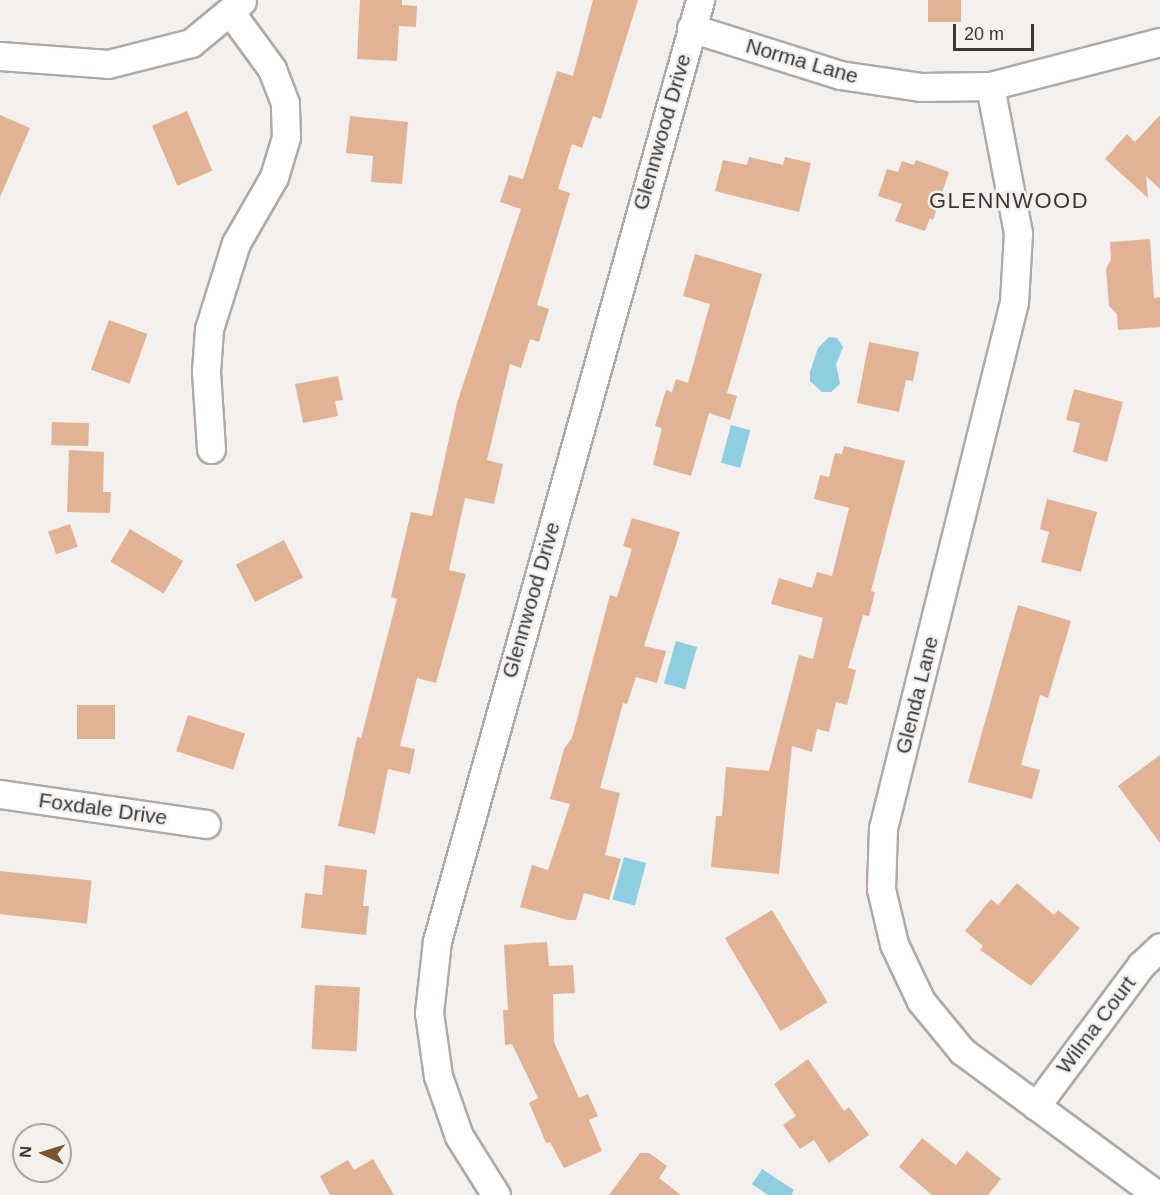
<!DOCTYPE html>
<style>
body{margin:0}
#map{position:relative;width:1160px;height:1195px;overflow:hidden;background:#f3f0ee;font-family:Helvetica,sans-serif}
div>[style]{position:absolute}
.water>*{inset:0;background:#8fcee0;transform-origin:0 0}
.building>*{inset:0;background:#e1b394;transform-origin:0 0}
.roads{filter:drop-shadow(2px 0 #aeaaa8) drop-shadow(-2px 0 #aeaaa8) drop-shadow(0 2px #aeaaa8) drop-shadow(0 -2px #aeaaa8)}
.street>*{height:27px;margin:-13.5px;padding:0 13.5px;transform-origin:13.5px;border-radius:13.5px;background:#fff}
span{translate:-50% -50%;white-space:nowrap;text-align:center;line-height:1.15;-webkit-text-stroke:5px #f3f0ee;paint-order:stroke}
.street-label{font-size:21px;color:#393837}
.neighbourhood-label{font-size:22px;color:#3b3837;letter-spacing:1.5px}
.north{position:absolute;left:12px;top:1123px;width:60px;height:60px;box-sizing:border-box;background:#f3f0ee;border:2px solid #a9a6a5;border-radius:50%;rotate:274deg;font-size:16px;font-weight:700;line-height:24px;text-align:center;color:#393837}
.north::after{content:'';display:block;margin:auto;width:21px;height:27px;background:#78572e;clip-path:polygon(50% 0,100% 100%,50% 72%,0 100%)}
.scale{position:absolute;left:953px;top:24px;width:81px;height:27px;box-sizing:border-box;border:3px solid #393837;border-top:0;padding-left:8px;font-size:18px;line-height:21px;white-space:nowrap;color:#393837;-webkit-text-stroke:4px #f3f0ee;paint-order:stroke}
</style>
<div id="map">
<div class="water">
<i style="clip-path:polygon(829px 337px,837px 338px,843px 347px,836px 364px,840px 384px,831px 392px,822px 392px,810px 381px,810px 372px,818px 348px)"></i>
<i style="left:731px;top:425px;width:20px;height:39px;rotate:15deg"></i>
<i style="left:676px;top:641px;width:22px;height:44px;rotate:16deg"></i>
<i style="left:624px;top:857px;width:23px;height:44px;rotate:15deg"></i>
<i style="clip-path:polygon(762px 1169px,794px 1190px,791px 1195px,768px 1195px,752px 1184px)"></i>
</div>
<div class="building">
<i style="clip-path:polygon(360px 0,402px 0,402px 5px,417px 6px,416px 27px,399px 26px,397px 61px,357px 59px)"></i>
<i style="clip-path:polygon(593px 0,638px 0,601px 119px,593px 116px,582px 148px,572px 144px,558px 189px,570px 193px,537px 305px,549px 309px,539px 342px,530px 339px,521px 368px,510px 364px,487px 460px,503px 464px,494px 504px,465px 498px,449px 570px,466px 574px,436px 683px,417px 678px,400px 746px,415px 749px,410px 774px,388px 769px,375px 834px,338px 826px,357px 737px,361px 738px,397px 599px,391px 597px,411px 512px,432px 516px,457px 403px,521px 209px,500px 202px,509px 175px,523px 179px,557px 71px,573px 76px)"></i>
<i style="left:928px;top:0;width:33px;height:22px"></i>
<i style="left:187px;top:111px;width:65px;height:38px;rotate:67deg"></i>
<i style="clip-path:polygon(0 115px,30px 128px,0 197px)"></i>
<i style="clip-path:polygon(1160px 115px,1160px 189px,1146px 176px,1148px 198px,1105px 159px,1127px 134px,1135px 142px)"></i>
<i style="clip-path:polygon(350px 116px,408px 122px,402px 184px,371px 182px,373px 156px,346px 153px)"></i>
<i style="clip-path:polygon(749px 157px,783px 165px,785px 157px,811px 163px,799px 212px,715px 191px,723px 160px,747px 165px)"></i>
<i style="clip-path:polygon(916px 160px,949px 172px,933px 220px,930px 218px,925px 231px,895px 221px,902px 204px,878px 196px,887px 169px,898px 172px,902px 161px,914px 165px)"></i>
<i style="clip-path:polygon(1150px 239px,1154px 298px,1160px 297px,1160px 327px,1118px 330px,1117px 314px,1109px 306px,1106px 269px,1111px 259px,1110px 242px)"></i>
<i style="clip-path:polygon(695px 254px,762px 274px,727px 393px,737px 396px,730px 420px,709px 413px,691px 476px,653px 465px,662px 428px,655px 426px,666px 390px,672px 392px,676px 379px,688px 383px,710px 304px,683px 296px)"></i>
<i style="left:109px;top:320px;width:41px;height:53px;rotate:20deg"></i>
<i style="clip-path:polygon(869px 342px,919px 352px,913px 381px,906px 380px,899px 412px,857px 403px)"></i>
<i style="clip-path:polygon(338px 376px,343px 400px,335px 401px,338px 416px,303px 423px,295px 384px)"></i>
<i style="clip-path:polygon(1074px 389px,1123px 402px,1107px 462px,1073px 452px,1080px 423px,1066px 420px)"></i>
<i style="left:52px;top:422px;width:37px;height:23px;rotate:2deg"></i>
<i style="clip-path:polygon(844px 446px,905px 461px,871px 591px,875px 592px,869px 616px,863px 615px,848px 668px,856px 670px,847px 705px,836px 702px,829px 732px,817px 729px,812px 752px,792px 746px,779px 874px,711px 867px,716px 816px,722px 816px,726px 767px,769px 771px,799px 655px,813px 659px,823px 618px,771px 604px,779px 578px,812px 588px,817px 572px,832px 576px,849px 508px,814px 499px,820px 475px,829px 477px,835px 453px,842px 454px)"></i>
<i style="clip-path:polygon(69px 450px,104px 452px,103px 492px,111px 492px,110px 513px,67px 512px)"></i>
<i style="clip-path:polygon(1047px 499px,1097px 512px,1081px 572px,1041px 562px,1049px 532px,1040px 529px)"></i>
<i style="clip-path:polygon(632px 518px,680px 532px,644px 646px,666px 651px,657px 683px,636px 677px,627px 704px,623px 703px,600px 788px,620px 793px,605px 855px,621px 859px,609px 900px,584px 893px,576px 920px,568px 920px,520px 907px,532px 865px,548px 870px,570px 804px,550px 799px,564px 749px,572px 738px,610px 595px,617px 597px,632px 549px,623px 546px)"></i>
<i style="left:70px;top:524px;width:24px;height:23px;rotate:71deg"></i>
<i style="left:130px;top:529px;width:62px;height:38px;rotate:31deg"></i>
<i style="left:284px;top:540px;width:42px;height:54px;rotate:63deg"></i>
<i style="clip-path:polygon(1018px 605px,1071px 621px,1048px 698px,1040px 695px,1021px 765px,1040px 770px,1032px 799px,968px 782px)"></i>
<i style="left:77px;top:705px;width:38px;height:34px"></i>
<i style="left:188px;top:715px;width:60px;height:38px;rotate:18deg"></i>
<i style="clip-path:polygon(1160px 755px,1160px 843px,1118px 786px)"></i>
<i style="clip-path:polygon(325px 865px,367px 870px,363px 906px,369px 906px,366px 935px,301px 928px,305px 893px,322px 895px)"></i>
<i style="left:0;top:871px;width:92px;height:43px;rotate:6deg"></i>
<i style="clip-path:polygon(1017px 883px,1054px 915px,1058px 910px,1080px 928px,1031px 986px,980px 950px,983px 946px,965px 931px,991px 899px,998px 905px)"></i>
<i style="left:772px;top:910px;width:108px;height:55px;rotate:59deg"></i>
<i style="clip-path:polygon(547px 942px,549px 966px,573px 965px,575px 993px,553px 994px,554px 1042px,579px 1098px,588px 1094px,598px 1116px,589px 1120px,602px 1151px,564px 1168px,550px 1142px,546px 1143px,529px 1103px,538px 1098px,512px 1044px,505px 1045px,503px 1010px,508px 1010px,504px 945px)"></i>
<i style="left:315px;top:985px;width:45px;height:64px;rotate:3deg"></i>
<i style="clip-path:polygon(808px 1059px,844px 1111px,849px 1107px,869px 1135px,829px 1163px,814px 1140px,800px 1149px,783px 1125px,796px 1116px,774px 1084px)"></i>
<i style="clip-path:polygon(922px 1138px,956px 1165px,967px 1151px,1001px 1179px,988px 1195px,932px 1195px,899px 1167px)"></i>
<i style="clip-path:polygon(640px 1153px,649px 1153px,667px 1166px,659px 1178px,681px 1195px,609px 1195px)"></i>
<i style="clip-path:polygon(373px 1159px,394px 1195px,330px 1195px,320px 1176px,348px 1160px,354px 1170px)"></i>
</div>
<div class="roads">
<div class="street">
<i style="left:691px;top:28px;width:156px;rotate:17.5deg"></i>
<i style="left:840px;top:75px;width:81px;rotate:8.5deg"></i>
<i style="left:920px;top:87px;width:70px;rotate:-0.8deg"></i>
<i style="left:990px;top:86px;width:176px;rotate:-14.5deg"></i>
<i style="left:0;top:56px;width:108px;rotate:4.2deg"></i>
<i style="left:108px;top:64px;width:86px;rotate:-14.2deg"></i>
<i style="left:191px;top:43px;width:66px;rotate:-39.5deg"></i>
<i style="left:990px;top:86px;width:150px;rotate:79.2deg"></i>
<i style="left:1018px;top:233px;width:69px;rotate:93.3deg"></i>
<i style="left:1014px;top:302px;width:542px;rotate:103.98deg"></i>
<i style="left:883px;top:828px;width:61px;rotate:91.9deg"></i>
<i style="left:881px;top:889px;width:57px;rotate:76.7deg"></i>
<i style="left:894px;top:944px;width:63px;rotate:64.7deg"></i>
<i style="left:921px;top:1001px;width:65px;rotate:50.6deg"></i>
<i style="left:962px;top:1051px;width:242px;rotate:36.4deg"></i>
<i style="left:211px;top:449px;width:78px;rotate:-93.7deg"></i>
<i style="left:206px;top:371px;width:42px;rotate:-85.9deg"></i>
<i style="left:209px;top:329px;width:90px;rotate:-72.6deg"></i>
<i style="left:236px;top:243px;width:76px;rotate:-60.1deg"></i>
<i style="left:274px;top:177px;width:42px;rotate:-73.3deg"></i>
<i style="left:286px;top:137px;width:34px;rotate:-92deg"></i>
<i style="left:285px;top:103px;width:36px;rotate:-111deg"></i>
<i style="left:272px;top:69px;width:69px;rotate:-126.2deg"></i>
<i style="left:0;top:794px;width:208px;rotate:8.3deg"></i>
<i style="left:1036px;top:1106px;width:176px;rotate:-53.3deg"></i>
<i style="left:1141px;top:965px;width:26px;rotate:-43deg"></i>
<i style="left:496px;top:1195px;width:70px;rotate:-122.1deg"></i>
<i style="left:459px;top:1136px;width:64px;rotate:-109.3deg"></i>
<i style="left:438px;top:1076px;width:64px;rotate:-98.1deg"></i>
<i style="left:429px;top:1013px;width:72px;rotate:-83.7deg"></i>
<i style="left:437px;top:941px;width:977px;rotate:-74.38deg"></i>
</div>
</div>
<div class="street-label">
<span style="left:802px;top:61px;rotate:16deg">Norma Lane</span>
<span style="left:662px;top:132px;rotate:-74deg">Glennwood Drive</span>
<span style="left:531px;top:600px;rotate:-74deg">Glennwood Drive</span>
<span style="left:917px;top:695px;rotate:-76deg">Glenda Lane</span>
<span style="left:103px;top:809px;rotate:8deg">Foxdale Drive</span>
<span style="left:1096px;top:1025px;rotate:-53deg">Wilma Court</span>
</div>
<div class="neighbourhood-label">
<span style="left:1009px;top:201px">GLENNWOOD</span>
</div>
<div class="north">N</div>
<div class="scale">20 m</div>
</div>
